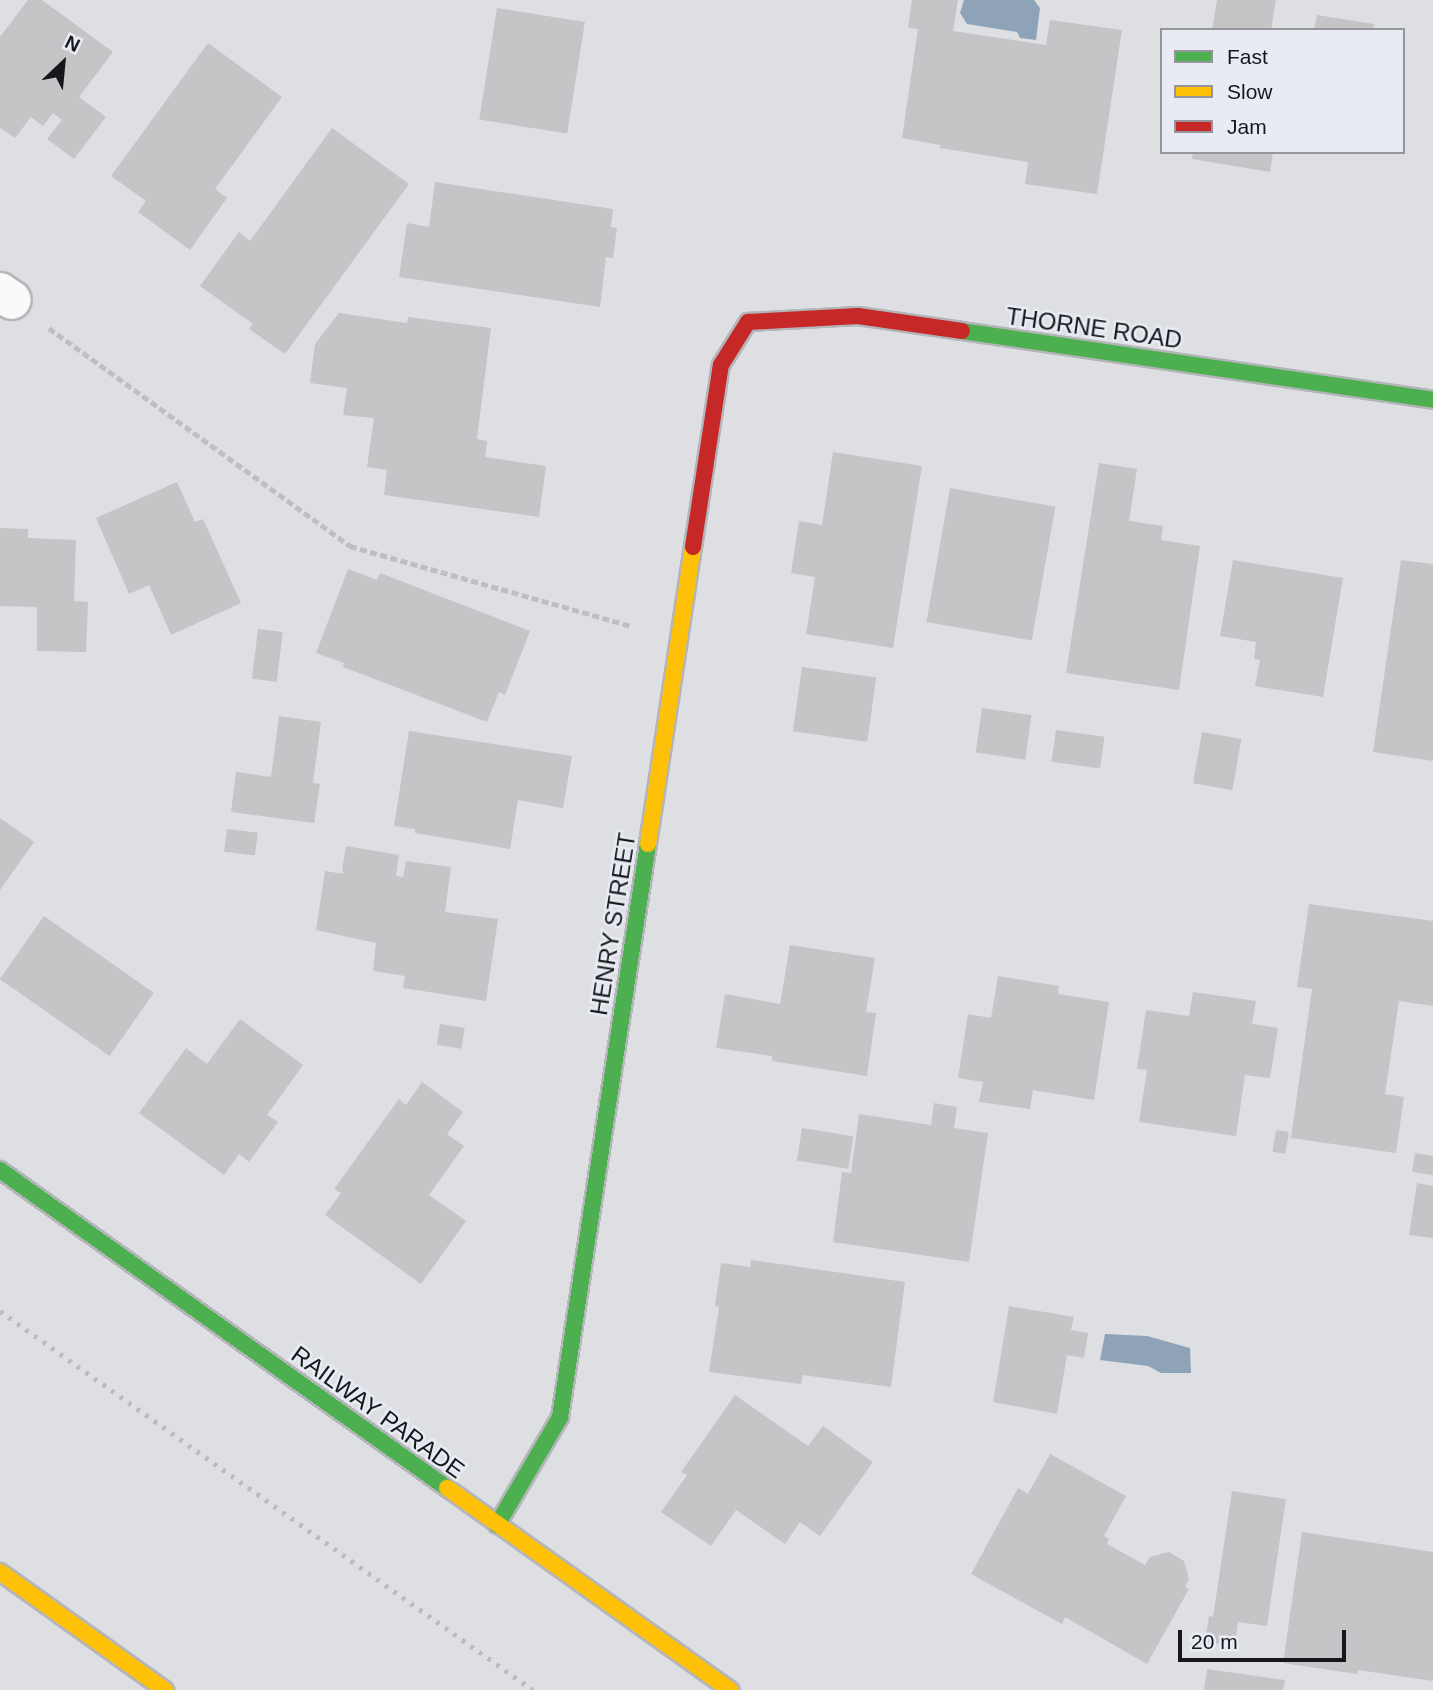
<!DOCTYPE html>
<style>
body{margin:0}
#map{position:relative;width:1433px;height:1690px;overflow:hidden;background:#dedfe3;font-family:Helvetica,sans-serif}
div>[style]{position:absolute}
.water>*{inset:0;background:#8ea3b8}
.building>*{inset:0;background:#c5c5c8;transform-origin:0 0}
.path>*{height:4.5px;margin-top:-2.25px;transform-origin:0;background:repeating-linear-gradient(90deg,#bebfc1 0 7px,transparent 0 10.5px)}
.roads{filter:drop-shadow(2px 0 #b4b5b8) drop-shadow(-2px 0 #b4b5b8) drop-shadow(0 2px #b4b5b8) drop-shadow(0 -2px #b4b5b8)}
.street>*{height:38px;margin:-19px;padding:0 19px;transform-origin:19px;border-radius:19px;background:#fafafb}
.fast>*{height:16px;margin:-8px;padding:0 8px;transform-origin:8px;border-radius:8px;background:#4caf50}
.slow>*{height:16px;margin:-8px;padding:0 8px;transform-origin:8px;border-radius:8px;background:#ffc107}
.jam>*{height:16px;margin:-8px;padding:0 8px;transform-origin:8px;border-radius:8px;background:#c62828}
.rail>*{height:5px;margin-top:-2.5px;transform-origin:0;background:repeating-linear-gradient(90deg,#bcbcbd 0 3.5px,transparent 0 10.5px)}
span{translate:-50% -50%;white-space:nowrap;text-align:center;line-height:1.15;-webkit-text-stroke:5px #e8ebf3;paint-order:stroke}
.street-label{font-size:24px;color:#16171a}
.legend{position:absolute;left:1160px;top:28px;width:245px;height:126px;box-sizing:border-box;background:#e8ebf3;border:2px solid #94969c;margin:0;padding:9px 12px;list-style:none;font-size:21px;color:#16171a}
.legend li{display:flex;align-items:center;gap:14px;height:35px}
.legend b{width:35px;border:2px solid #94969c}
.north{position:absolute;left:28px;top:28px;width:70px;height:70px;-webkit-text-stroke:5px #e8ebf3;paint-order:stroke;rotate:26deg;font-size:19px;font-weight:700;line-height:28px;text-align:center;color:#16171a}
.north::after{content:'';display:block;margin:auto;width:24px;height:32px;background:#16171a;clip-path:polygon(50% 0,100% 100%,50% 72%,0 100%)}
.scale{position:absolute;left:1178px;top:1630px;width:168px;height:32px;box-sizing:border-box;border:4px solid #16171a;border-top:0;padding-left:9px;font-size:21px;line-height:24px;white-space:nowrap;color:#16171a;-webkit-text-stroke:5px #e8ebf3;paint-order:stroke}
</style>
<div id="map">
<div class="water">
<i style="clip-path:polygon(964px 0,1034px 0,1040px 8px,1036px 40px,1020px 38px,1017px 32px,967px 24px,960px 13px)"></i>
<i style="clip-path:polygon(1105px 1334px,1147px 1336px,1190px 1348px,1191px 1373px,1161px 1373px,1148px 1366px,1100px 1360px)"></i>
</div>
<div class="building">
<i style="clip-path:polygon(28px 0,42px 0,113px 52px,79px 97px,106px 117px,74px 159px,47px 139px,62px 120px,53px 113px,43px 126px,31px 117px,15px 138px,0 128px,0 37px)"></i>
<i style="clip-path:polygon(912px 0,958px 0,953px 31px,1046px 45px,1050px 20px,1122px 30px,1097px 194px,1025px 184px,1028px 162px,940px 148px,940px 145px,902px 138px,918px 29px,908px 28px)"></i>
<i style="clip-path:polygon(1217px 0,1276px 0,1271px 30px,1212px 30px)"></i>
<i style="left:497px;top:8px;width:89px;height:113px;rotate:9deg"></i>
<i style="clip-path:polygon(1317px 15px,1374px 24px,1373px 30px,1314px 30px)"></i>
<i style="clip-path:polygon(208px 43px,282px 97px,215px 189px,227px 198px,190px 250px,138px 212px,146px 201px,111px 176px)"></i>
<i style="clip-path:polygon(332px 128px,409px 184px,285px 354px,249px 329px,253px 324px,200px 286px,239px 232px,250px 241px)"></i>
<i style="clip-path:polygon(1193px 152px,1273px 152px,1270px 172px,1192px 159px)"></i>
<i style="clip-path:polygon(435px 182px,613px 209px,611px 227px,617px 228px,613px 258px,606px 257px,600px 307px,399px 277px,407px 223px,429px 227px)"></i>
<i style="clip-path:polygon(339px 313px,407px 323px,408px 317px,491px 328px,477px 439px,487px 441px,485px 457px,546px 466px,539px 517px,384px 495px,387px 470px,367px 467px,374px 418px,343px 415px,347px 388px,310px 383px,315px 344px)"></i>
<i style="clip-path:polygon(833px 452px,922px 466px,893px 648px,806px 634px,815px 577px,791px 573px,799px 521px,822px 525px)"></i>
<i style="clip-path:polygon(1099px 463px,1137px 469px,1129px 521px,1163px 526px,1161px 540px,1200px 546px,1179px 690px,1066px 673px)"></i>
<i style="clip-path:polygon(177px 482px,195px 522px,203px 519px,241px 603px,171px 635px,149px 585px,129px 594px,96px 518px)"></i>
<i style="left:950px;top:488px;width:107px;height:136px;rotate:10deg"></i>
<i style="clip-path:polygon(0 528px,28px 529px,28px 538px,76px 540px,74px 601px,88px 602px,86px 652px,37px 651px,37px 607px,0 606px)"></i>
<i style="clip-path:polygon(1233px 560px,1343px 578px,1323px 697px,1255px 686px,1260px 660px,1254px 659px,1256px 642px,1220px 636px)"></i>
<i style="clip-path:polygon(1401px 560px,1433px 564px,1433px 761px,1373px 752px)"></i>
<i style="clip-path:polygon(348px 569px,377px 580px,380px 573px,530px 631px,505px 695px,499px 692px,487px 722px,343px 667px,344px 663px,316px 653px)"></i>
<i style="left:258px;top:629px;width:25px;height:50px;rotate:7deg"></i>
<i style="left:802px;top:667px;width:75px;height:65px;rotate:8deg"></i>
<i style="left:982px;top:708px;width:50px;height:45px;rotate:8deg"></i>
<i style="clip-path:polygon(279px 716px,321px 722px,313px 783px,320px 784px,314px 823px,231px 812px,236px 772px,271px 777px)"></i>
<i style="left:1056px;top:730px;width:49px;height:32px;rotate:8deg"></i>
<i style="clip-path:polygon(409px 731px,572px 756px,563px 808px,518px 800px,510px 849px,415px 833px,415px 829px,394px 826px)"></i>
<i style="left:1202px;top:732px;width:40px;height:52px;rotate:10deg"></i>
<i style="clip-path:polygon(0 818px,34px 842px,0 890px)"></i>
<i style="left:227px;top:829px;width:31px;height:23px;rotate:7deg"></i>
<i style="clip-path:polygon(346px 846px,399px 855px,396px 876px,403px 877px,406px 861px,451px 867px,445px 912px,498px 919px,486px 1001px,403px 988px,405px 976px,373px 971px,376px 943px,316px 930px,325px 871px,344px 874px,342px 870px)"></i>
<i style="clip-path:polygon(1309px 904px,1433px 921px,1433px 1006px,1399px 1001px,1385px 1094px,1404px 1097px,1396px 1153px,1291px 1138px,1312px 989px,1297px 987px)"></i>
<i style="left:44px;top:916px;width:134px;height:77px;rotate:35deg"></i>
<i style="clip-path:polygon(790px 945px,875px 958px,866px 1012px,876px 1013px,867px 1076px,772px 1061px,772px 1056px,716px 1048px,725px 994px,780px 1004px)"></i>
<i style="clip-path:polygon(998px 976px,1059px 986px,1058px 994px,1109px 1002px,1094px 1100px,1033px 1090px,1030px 1109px,979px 1102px,983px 1082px,958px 1078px,968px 1014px,991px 1018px)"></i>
<i style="clip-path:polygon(1193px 992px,1256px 1001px,1252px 1024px,1278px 1028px,1270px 1078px,1245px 1075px,1236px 1136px,1139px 1122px,1147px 1070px,1137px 1069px,1146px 1010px,1189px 1016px)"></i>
<i style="clip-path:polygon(240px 1019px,303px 1065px,267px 1115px,278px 1122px,249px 1162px,239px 1154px,224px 1175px,139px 1113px,186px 1048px,207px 1064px)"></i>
<i style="left:440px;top:1024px;width:25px;height:21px;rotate:9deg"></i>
<i style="clip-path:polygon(422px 1082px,463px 1112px,447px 1134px,464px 1146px,429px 1195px,466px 1221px,421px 1284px,325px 1215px,341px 1193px,334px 1189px,399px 1099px,406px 1105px)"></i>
<i style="clip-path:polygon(934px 1103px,957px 1107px,954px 1128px,988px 1133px,969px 1262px,833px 1242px,842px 1172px,851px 1173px,859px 1114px,931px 1125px)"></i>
<i style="left:802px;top:1128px;width:52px;height:33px;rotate:9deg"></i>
<i style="left:1276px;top:1130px;width:13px;height:22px;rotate:9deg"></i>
<i style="clip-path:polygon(1415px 1153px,1433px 1156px,1433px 1175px,1412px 1172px)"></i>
<i style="clip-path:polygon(1417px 1183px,1433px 1186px,1433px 1238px,1409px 1235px)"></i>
<i style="clip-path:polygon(751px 1260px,905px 1282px,891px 1387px,803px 1375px,801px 1384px,709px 1372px,719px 1307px,715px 1306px,721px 1263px,750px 1267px)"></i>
<i style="clip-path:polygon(1009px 1306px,1074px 1317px,1071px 1330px,1088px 1333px,1084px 1358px,1067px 1355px,1057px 1414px,993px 1402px)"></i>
<i style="clip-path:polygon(735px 1395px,808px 1446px,823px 1426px,873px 1462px,820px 1536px,800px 1522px,785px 1544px,736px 1510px,711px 1546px,661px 1512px,687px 1475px,681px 1472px)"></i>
<i style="clip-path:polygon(1050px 1454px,1126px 1496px,1104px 1536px,1109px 1539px,1107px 1544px,1145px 1565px,1150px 1557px,1169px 1552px,1184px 1561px,1189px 1579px,1185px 1587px,1189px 1589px,1147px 1664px,1065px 1617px,1062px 1624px,971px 1574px,1018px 1488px,1028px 1494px)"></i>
<i style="clip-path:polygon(1232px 1491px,1286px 1499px,1267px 1626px,1238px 1622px,1235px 1646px,1205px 1642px,1209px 1616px,1213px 1617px)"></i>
<i style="clip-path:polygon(1302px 1532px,1433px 1552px,1433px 1681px,1358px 1670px,1357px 1674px,1283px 1663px)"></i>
<i style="clip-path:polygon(1207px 1669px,1285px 1680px,1283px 1690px,1204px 1690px)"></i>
</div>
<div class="path">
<i style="left:49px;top:328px;width:372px;rotate:35.9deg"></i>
<i style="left:350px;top:546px;width:291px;rotate:15.9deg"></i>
</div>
<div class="roads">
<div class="street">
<i style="left:0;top:292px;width:14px;rotate:34deg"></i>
</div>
<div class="fast">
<i style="left:962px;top:331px;width:476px;rotate:8.3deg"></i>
<i style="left:0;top:1170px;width:549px;rotate:35.43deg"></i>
<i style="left:497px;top:1525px;width:125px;rotate:-59.7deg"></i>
<i style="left:560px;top:1417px;width:580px;rotate:-81.27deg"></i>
</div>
<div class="slow">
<i style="left:648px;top:844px;width:300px;rotate:-81.4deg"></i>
<i style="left:447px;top:1488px;width:348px;rotate:35.5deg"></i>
<i style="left:0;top:1572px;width:203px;rotate:35.6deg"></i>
</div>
<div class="jam">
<i style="left:693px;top:547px;width:184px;rotate:-81.3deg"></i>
<i style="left:721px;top:365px;width:51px;rotate:-57.9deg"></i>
<i style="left:748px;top:322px;width:110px;rotate:-3.1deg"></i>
<i style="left:858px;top:316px;width:105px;rotate:8.2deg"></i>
</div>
</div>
<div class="rail">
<i style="left:0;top:1311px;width:654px;rotate:35.42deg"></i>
</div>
<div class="street-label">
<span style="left:1094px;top:328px;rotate:8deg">THORNE ROAD</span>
<span style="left:613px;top:924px;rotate:-81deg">HENRY STREET</span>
<span style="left:378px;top:1412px;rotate:36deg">RAILWAY PARADE</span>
</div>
<ul class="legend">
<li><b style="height:9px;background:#4caf50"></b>Fast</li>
<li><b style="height:9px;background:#ffc107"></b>Slow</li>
<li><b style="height:9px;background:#c62828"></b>Jam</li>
</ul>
<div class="north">N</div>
<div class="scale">20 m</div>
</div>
